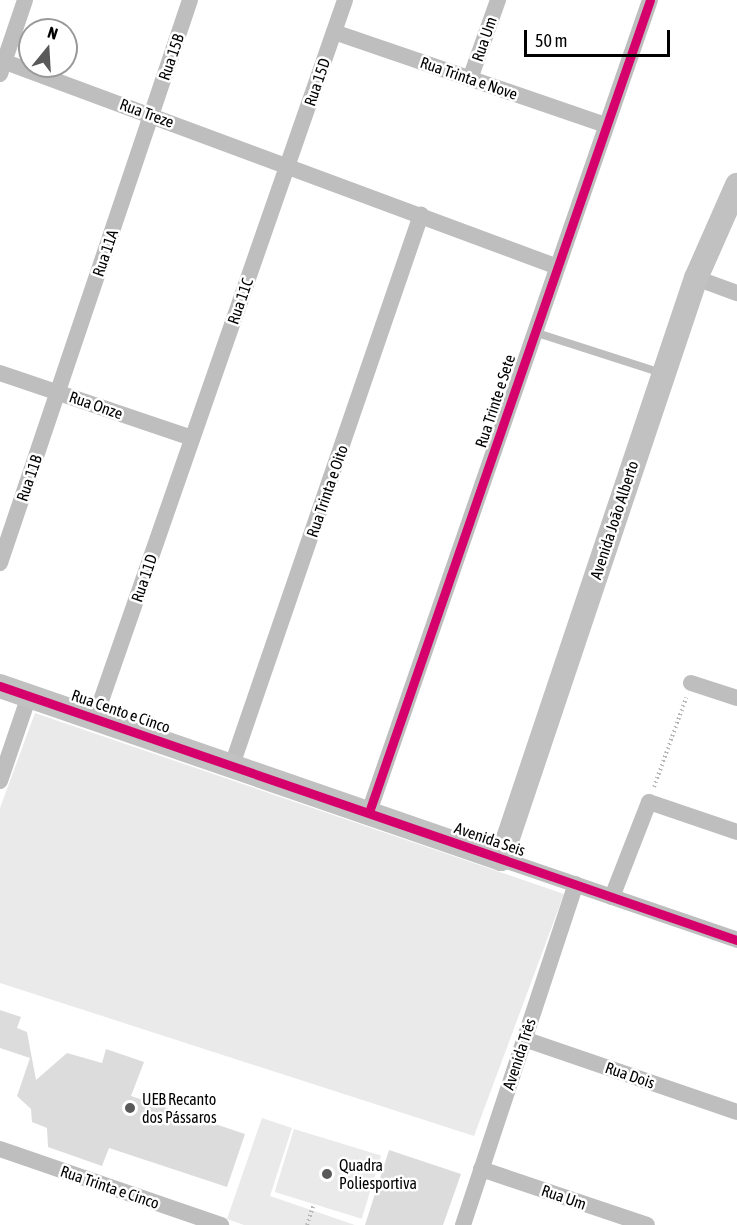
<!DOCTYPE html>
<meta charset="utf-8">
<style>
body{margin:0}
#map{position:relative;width:737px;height:1225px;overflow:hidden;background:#fff;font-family:"Asap Condensed",sans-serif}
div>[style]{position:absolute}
.green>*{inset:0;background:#eaeaea;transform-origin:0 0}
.building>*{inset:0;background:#dcdcdc}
.path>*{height:4px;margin-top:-2px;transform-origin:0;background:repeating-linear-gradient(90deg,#b8b8b8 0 1.5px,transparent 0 4.5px)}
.lane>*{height:8px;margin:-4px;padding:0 4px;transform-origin:4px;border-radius:4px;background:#bebebe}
.street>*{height:16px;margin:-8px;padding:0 8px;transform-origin:8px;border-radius:8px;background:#bebebe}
.secondary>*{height:24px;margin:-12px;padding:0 12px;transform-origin:12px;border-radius:12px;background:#c1c1c1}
.cycleway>*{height:9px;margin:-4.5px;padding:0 4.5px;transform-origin:4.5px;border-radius:4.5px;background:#d6006c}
.dots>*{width:16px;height:16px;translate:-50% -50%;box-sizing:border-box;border:3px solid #fff;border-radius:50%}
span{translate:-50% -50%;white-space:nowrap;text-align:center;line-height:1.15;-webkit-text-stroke:5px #fff;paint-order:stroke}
.street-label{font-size:16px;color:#000}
.poi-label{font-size:16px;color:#000}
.left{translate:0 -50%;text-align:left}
.north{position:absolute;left:18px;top:18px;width:60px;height:60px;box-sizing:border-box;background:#fff;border:2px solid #999;border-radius:50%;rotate:18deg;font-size:16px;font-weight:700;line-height:24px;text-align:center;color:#000}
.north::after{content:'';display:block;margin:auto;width:21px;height:27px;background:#595959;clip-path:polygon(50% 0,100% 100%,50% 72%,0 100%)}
.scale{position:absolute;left:524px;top:30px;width:146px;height:27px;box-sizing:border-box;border:3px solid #000;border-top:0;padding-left:8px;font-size:18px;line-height:21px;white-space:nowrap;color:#000;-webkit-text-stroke:4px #fff;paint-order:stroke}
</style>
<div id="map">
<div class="green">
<i style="clip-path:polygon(35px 713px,564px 894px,474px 1136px,0 983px,0 808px)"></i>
<i style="clip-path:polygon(262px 1118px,292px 1128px,270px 1196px,355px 1225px,244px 1225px,227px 1219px)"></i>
<i style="left:294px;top:1129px;width:91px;height:66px;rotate:17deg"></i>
</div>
<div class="building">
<i style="clip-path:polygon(0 1010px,21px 1017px,17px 1028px,27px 1032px,36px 1080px,67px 1053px,102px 1063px,106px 1049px,144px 1062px,131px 1096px,245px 1134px,227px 1187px,109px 1148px,102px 1166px,48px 1147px,47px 1128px,32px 1122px,31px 1109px,17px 1096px,30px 1058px,0 1048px)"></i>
<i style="clip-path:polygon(389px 1150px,461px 1174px,443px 1225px,365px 1225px)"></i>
</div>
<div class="path">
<i style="left:654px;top:787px;width:95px;rotate:-70.2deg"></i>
<i style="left:307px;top:1225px;width:20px;rotate:-72deg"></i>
</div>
<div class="lane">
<i style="left:534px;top:332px;width:134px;rotate:17.8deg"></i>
</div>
<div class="street">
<i style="left:334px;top:32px;width:287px;rotate:18.9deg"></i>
<i style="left:0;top:60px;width:592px;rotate:20.36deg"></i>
<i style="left:0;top:74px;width:78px;rotate:-71.3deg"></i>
<i style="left:470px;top:79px;width:84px;rotate:-70.5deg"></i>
<i style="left:696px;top:278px;width:44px;rotate:20.1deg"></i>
<i style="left:0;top:373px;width:203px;rotate:18.7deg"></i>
<i style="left:0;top:563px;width:594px;rotate:-71.35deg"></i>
<i style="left:691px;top:683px;width:48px;rotate:18.1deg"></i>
<i style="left:95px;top:718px;width:760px;rotate:-70.8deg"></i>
<i style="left:232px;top:765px;width:582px;rotate:-71.04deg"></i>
<i style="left:0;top:781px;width:90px;rotate:-71.2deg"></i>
<i style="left:369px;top:812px;width:859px;rotate:-70.91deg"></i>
<i style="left:501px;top:859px;width:250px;rotate:18.9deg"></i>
<i style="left:612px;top:897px;width:102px;rotate:-68.7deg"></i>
<i style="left:649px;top:802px;width:93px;rotate:18.8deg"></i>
<i style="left:524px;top:1039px;width:225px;rotate:18.9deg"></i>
<i style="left:0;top:1149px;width:234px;rotate:19deg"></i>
<i style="left:481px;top:1169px;width:175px;rotate:18.6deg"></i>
<i style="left:463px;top:1225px;width:359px;rotate:-71.7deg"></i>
</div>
<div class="secondary">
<i style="left:0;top:686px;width:530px;rotate:19.05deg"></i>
<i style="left:501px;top:859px;width:613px;rotate:-71.45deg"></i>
<i style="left:696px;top:278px;width:102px;rotate:-66.2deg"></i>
</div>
<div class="cycleway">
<i style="left:0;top:686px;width:780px;rotate:19.02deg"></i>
<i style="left:369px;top:812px;width:859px;rotate:-70.91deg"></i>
</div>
<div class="dots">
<i style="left:130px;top:1108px;background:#595959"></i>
<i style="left:327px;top:1174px;background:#595959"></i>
</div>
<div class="street-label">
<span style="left:484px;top:39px;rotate:-71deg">Rua Um</span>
<span style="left:171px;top:57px;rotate:-71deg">Rua 15B</span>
<span style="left:469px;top:78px;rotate:19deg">Rua Trinta e Nove</span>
<span style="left:317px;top:82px;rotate:-71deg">Rua 15D</span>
<span style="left:147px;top:113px;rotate:20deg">Rua Treze</span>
<span style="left:105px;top:253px;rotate:-71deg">Rua 11A</span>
<span style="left:240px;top:301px;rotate:-71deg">Rua 11C</span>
<span style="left:495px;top:401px;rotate:-72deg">Rua Trinte e Sete</span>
<span style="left:96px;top:405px;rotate:19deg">Rua Onze</span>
<span style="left:29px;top:478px;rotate:-71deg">Rua 11B</span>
<span style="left:327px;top:491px;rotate:-71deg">Rua Trinta e Oito</span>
<span style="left:614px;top:520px;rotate:-72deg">Avenida João Alberto</span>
<span style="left:144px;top:578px;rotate:-71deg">Rua 11D</span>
<span style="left:121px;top:711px;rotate:19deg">Rua Cento e Cinco</span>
<span style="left:490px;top:839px;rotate:19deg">Avenida Seis</span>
<span style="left:519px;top:1054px;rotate:-72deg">Avenida Três</span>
<span style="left:630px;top:1075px;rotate:19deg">Rua Dois</span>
<span style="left:110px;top:1187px;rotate:19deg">Rua Trinta e Cinco</span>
<span style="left:564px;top:1197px;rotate:19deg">Rua Um</span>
</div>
<div class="poi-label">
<span class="left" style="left:142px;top:1108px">UEB Recanto<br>dos Pássaros</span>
<span class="left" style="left:339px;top:1174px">Quadra<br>Poliesportiva</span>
</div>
<div class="north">N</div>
<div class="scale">50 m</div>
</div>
